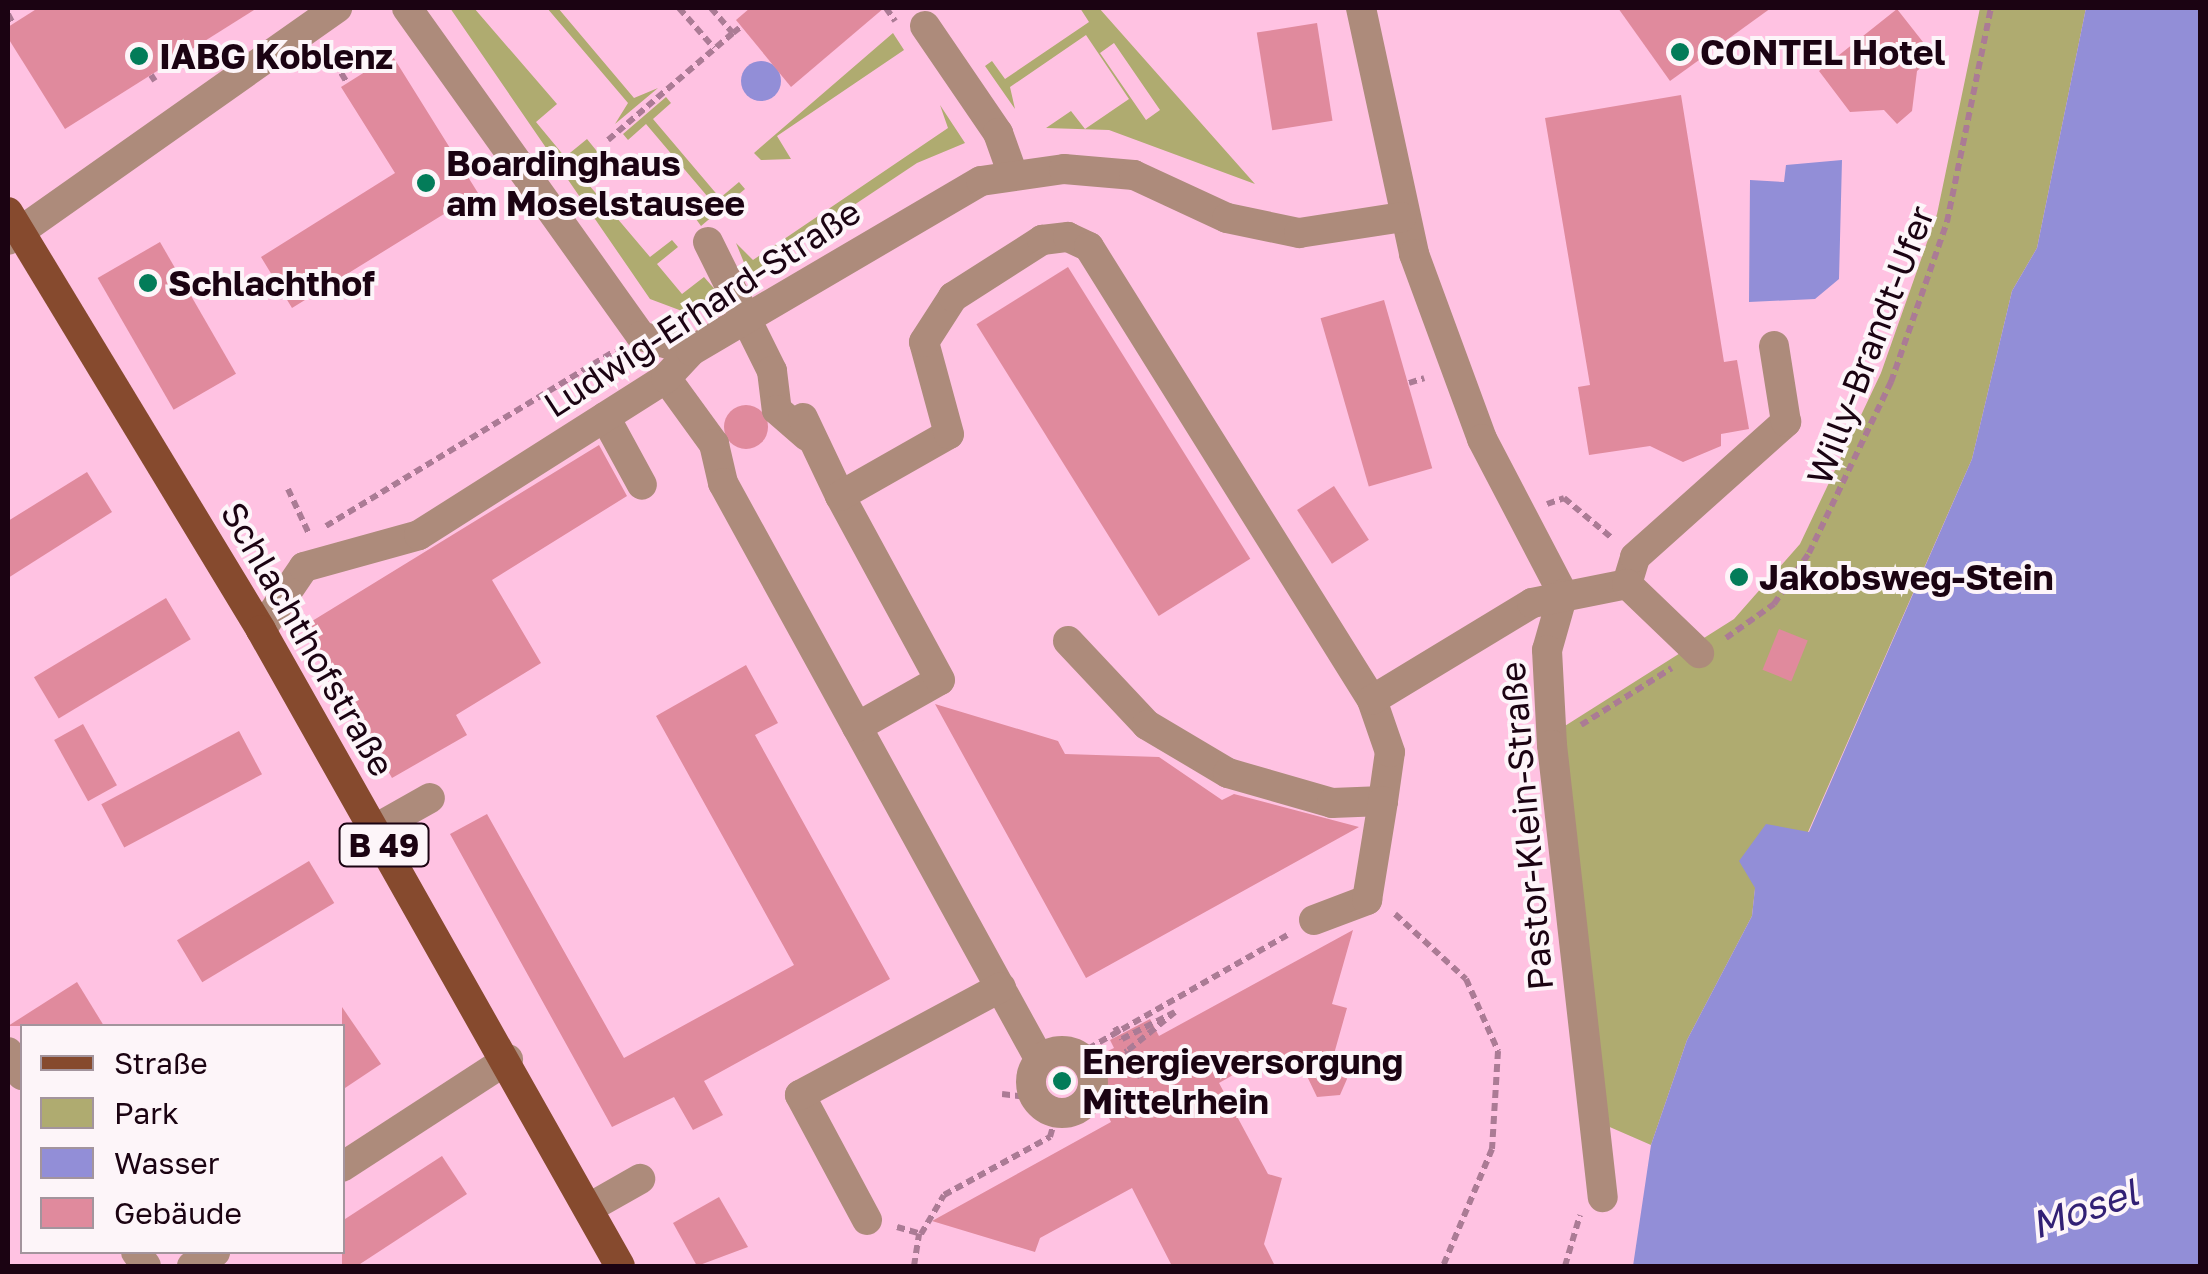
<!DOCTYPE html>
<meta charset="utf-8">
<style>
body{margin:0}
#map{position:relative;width:2208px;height:1274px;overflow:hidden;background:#ffc2e2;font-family:"Golos Text",sans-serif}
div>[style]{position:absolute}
.green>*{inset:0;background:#afab70}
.water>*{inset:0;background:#928ed7}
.round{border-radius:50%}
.building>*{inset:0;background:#e08a9d;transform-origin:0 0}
.path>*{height:6px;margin-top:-3px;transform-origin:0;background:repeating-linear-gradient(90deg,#ab7b95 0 8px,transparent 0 13px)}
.minor>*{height:30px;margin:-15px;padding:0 15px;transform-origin:15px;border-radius:15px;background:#ad8b7b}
.minor>.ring{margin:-15px;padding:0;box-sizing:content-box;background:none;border:30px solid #ad8b7b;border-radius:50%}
.major>*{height:30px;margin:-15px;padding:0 15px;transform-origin:15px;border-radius:15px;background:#864a2e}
.dots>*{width:28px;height:28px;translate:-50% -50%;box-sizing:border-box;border:5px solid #fdf5f9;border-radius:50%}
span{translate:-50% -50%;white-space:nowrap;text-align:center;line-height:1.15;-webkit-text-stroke:8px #fdf5f9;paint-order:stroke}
.shield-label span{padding:2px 8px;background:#fdf5f9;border:2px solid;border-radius:8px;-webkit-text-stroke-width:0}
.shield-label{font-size:32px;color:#1b0312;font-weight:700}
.poi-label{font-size:35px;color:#1b0312;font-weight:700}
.left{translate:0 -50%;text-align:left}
.street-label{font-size:35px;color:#1b0312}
.water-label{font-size:38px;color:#322075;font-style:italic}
.frame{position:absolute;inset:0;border:10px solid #1b0312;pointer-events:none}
.legend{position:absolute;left:20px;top:1024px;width:325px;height:230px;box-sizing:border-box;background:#fdf5f9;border:2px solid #a3949d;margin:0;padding:12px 18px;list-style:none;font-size:30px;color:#1b0312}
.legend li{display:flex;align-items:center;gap:20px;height:50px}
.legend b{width:50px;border:2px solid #a3949d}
</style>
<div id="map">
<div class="green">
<i style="clip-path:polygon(450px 8px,474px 8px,557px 104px,536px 122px,565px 157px,587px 139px,604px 160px,583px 178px,650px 257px,672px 240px,678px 247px,657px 264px,682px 294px,704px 277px,719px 294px,690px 314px,650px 299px)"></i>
<i style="clip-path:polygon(547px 8px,558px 8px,634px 98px,658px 88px,615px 124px,628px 103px)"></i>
<i style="clip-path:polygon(evenodd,1080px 8px,1099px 8px,1255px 184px,1109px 130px,1046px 128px,1071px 111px,1085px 129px,1129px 99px,1086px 35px,1010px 87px,1015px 109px,985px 66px,992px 61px,1005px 79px,1089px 22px,1080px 8px,1114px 43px,1160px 110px,1146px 120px,1100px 53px,1114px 43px)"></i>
<i style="clip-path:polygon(1980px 8px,2086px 8px,2037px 248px,2012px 291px,1972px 459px,1808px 832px,1755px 889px,1752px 916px,1687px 1040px,1651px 1145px,1589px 1118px,1549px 736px,1734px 619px,1800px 544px,1881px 373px,1937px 214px)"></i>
<i style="clip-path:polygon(893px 33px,904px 50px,777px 136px,791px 159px,761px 160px,754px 153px)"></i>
<i style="clip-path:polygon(666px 97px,671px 103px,653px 119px,720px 198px,739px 182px,745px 189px,701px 226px,696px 219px,713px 203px,646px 124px,628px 140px,623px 134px)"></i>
<i style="clip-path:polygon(940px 105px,965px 143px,917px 163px,749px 275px,736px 243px,753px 260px,948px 128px)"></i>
</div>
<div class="water">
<i style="clip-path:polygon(2086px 8px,2200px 8px,2200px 1266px,1633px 1266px,1651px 1145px,1687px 1040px,1752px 916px,1755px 888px,1739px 861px,1766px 824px,1809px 832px,1972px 459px,2012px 291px,2037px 248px)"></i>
<i class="round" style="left:741px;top:61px;width:40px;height:40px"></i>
<i style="clip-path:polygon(1842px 160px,1839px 279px,1815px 299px,1749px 302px,1750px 180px,1784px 182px,1786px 165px)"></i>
</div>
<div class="building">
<i style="clip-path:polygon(38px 8px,257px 8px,65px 129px,8px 38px,8px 27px)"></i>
<i style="clip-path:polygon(750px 8px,884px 8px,791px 87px,736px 20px)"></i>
<i style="clip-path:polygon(1618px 8px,1771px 8px,1670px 81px)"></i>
<i style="clip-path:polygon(1897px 9px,1934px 56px,1917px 71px,1912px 111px,1897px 124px,1884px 110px,1850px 112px,1819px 71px)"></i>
<i style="left:1317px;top:23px;width:99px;height:61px;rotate:81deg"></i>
<i style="clip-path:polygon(392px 55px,478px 193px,292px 308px,261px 257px,395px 173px,341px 87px)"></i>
<i style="clip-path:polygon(1681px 95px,1724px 362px,1737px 360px,1749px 429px,1721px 434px,1721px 446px,1683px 462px,1650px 446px,1589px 455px,1578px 387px,1590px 385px,1545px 118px)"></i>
<i style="left:160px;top:242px;width:152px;height:72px;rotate:60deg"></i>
<i style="left:1068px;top:267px;width:344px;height:108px;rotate:58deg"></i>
<i style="left:1384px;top:300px;width:175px;height:66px;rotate:74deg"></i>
<i class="round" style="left:724px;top:405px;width:44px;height:44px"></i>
<i style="clip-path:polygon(599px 445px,627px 496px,492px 580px,541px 663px,456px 715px,467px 735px,392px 778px,304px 626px)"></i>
<i style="clip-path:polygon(87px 472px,112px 512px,8px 578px,8px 521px)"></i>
<i style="left:1334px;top:486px;width:64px;height:44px;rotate:57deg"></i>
<i style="left:166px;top:598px;width:48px;height:154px;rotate:59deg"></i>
<i style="left:1779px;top:629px;width:31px;height:44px;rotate:22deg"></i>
<i style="clip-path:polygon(746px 665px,778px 723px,755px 735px,890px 979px,704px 1081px,723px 1115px,693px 1130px,674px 1097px,612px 1127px,450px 834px,487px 814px,624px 1058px,794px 965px,656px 716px)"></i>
<i style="clip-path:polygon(935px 704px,1058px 741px,1065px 754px,1159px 757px,1222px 800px,1234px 794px,1359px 827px,1086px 978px)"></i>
<i style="left:83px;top:724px;width:70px;height:33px;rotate:61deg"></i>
<i style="left:239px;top:731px;width:49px;height:156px;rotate:62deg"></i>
<i style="left:309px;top:861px;width:49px;height:154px;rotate:59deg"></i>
<i style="clip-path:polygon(1353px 930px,1332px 1004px,1347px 1008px,1334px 1054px,1347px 1079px,1340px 1095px,1317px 1097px,1305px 1072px,1261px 1059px,1219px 1083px,1268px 1174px,1282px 1178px,1264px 1244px,1275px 1266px,1172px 1266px,1132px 1188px,1040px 1238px,1035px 1252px,932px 1221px,1111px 1122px,1083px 1063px,1114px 1048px,1110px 1040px,1150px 1019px,1159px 1036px)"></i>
<i style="clip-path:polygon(77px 982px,104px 1026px,8px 1026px)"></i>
<i style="clip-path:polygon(342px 1007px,381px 1064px,342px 1090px)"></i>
<i style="clip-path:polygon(442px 1156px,467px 1194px,357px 1266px,342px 1266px,342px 1221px)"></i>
<i style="clip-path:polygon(719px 1197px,748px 1247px,697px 1266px,673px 1223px)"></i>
</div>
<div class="path">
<i style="left:679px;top:8px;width:53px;rotate:48.8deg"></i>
<i style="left:711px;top:8px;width:33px;rotate:49deg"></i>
<i style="left:733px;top:33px;width:11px;rotate:-38deg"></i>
<i style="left:886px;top:8px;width:16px;rotate:55deg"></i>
<i style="left:8px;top:14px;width:11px;rotate:63deg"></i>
<i style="left:328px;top:51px;width:37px;rotate:59deg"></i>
<i style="left:151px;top:75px;width:7px;rotate:56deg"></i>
<i style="left:608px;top:140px;width:165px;rotate:-40.6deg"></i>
<i style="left:1409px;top:383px;width:16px;rotate:-18deg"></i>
<i style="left:288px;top:489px;width:50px;rotate:65deg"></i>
<i style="left:1547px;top:504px;width:18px;rotate:-19deg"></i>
<i style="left:1564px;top:498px;width:64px;rotate:39.9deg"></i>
<i style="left:326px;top:526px;width:338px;rotate:-31.2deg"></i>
<i style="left:1726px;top:638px;width:59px;rotate:-35.3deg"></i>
<i style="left:1774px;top:604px;width:62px;rotate:-55.5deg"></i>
<i style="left:1809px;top:553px;width:190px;rotate:-64.4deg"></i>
<i style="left:1891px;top:382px;width:170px;rotate:-70.7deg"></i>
<i style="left:1947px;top:222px;width:218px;rotate:-78.4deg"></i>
<i style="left:1581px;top:725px;width:107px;rotate:-32.1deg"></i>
<i style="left:1395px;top:914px;width:96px;rotate:42.5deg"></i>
<i style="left:1466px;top:979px;width:79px;rotate:66deg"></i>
<i style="left:1498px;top:1051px;width:98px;rotate:93.5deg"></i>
<i style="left:1492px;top:1149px;width:127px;rotate:112.7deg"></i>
<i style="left:1115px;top:1027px;width:14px;rotate:60deg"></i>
<i style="left:1122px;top:1039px;width:59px;rotate:-27deg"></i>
<i style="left:1175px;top:1012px;width:62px;rotate:140.9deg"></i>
<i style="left:1077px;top:1055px;width:242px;rotate:-29.7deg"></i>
<i style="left:1090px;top:1069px;width:41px;rotate:-25.9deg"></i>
<i style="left:1127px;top:1051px;width:30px;rotate:63deg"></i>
<i style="left:1002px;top:1094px;width:33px;rotate:7deg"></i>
<i style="left:897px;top:1227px;width:25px;rotate:16deg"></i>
<i style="left:921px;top:1234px;width:45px;rotate:-59.5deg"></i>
<i style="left:944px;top:1195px;width:121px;rotate:-28.7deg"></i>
<i style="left:1050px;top:1137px;width:26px;rotate:-74deg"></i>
<i style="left:914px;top:1266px;width:33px;rotate:-81deg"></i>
<i style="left:1565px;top:1266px;width:53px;rotate:-73.6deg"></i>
</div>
<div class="minor">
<i style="left:407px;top:8px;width:403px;rotate:54.5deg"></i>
<i style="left:641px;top:336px;width:52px;rotate:16.7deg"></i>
<i style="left:1361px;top:8px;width:252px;rotate:77.8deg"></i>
<i style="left:1414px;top:254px;width:197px;rotate:69.8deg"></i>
<i style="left:1482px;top:439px;width:175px;rotate:62.4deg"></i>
<i style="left:1563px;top:594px;width:58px;rotate:105.9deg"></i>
<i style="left:1547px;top:650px;width:95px;rotate:87deg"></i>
<i style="left:1552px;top:745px;width:455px;rotate:83.6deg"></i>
<i style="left:925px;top:26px;width:130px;rotate:55.7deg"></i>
<i style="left:998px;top:133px;width:41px;rotate:70.3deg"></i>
<i style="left:8px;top:240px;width:403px;rotate:-35.2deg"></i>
<i style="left:708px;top:242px;width:144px;rotate:63.6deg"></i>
<i style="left:772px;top:371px;width:39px;rotate:83deg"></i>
<i style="left:777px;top:410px;width:40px;rotate:41deg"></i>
<i style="left:666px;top:378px;width:82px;rotate:54deg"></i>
<i style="left:714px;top:444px;width:40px;rotate:77deg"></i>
<i style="left:723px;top:483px;width:658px;rotate:61.22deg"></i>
<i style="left:605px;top:417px;width:77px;rotate:61.4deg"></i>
<i style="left:803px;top:418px;width:86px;rotate:64.6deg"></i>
<i style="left:1627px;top:584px;width:28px;rotate:-73deg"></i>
<i style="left:1635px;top:557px;width:203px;rotate:-41.8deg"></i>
<i style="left:1786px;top:422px;width:77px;rotate:-99deg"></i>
<i style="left:261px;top:630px;width:76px;rotate:-55.7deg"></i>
<i style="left:304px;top:567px;width:119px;rotate:-15.5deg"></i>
<i style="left:419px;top:535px;width:293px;rotate:-32.4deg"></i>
<i style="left:666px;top:378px;width:37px;rotate:-47deg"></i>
<i style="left:691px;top:351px;width:336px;rotate:-30.4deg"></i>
<i style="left:981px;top:181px;width:84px;rotate:-8.2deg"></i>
<i style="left:1064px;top:169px;width:70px;rotate:4.9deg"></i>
<i style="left:1134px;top:175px;width:102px;rotate:24.8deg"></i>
<i style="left:1227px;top:218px;width:74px;rotate:11.8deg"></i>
<i style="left:1299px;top:233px;width:104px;rotate:-8.8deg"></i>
<i style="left:1068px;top:641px;width:115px;rotate:46.8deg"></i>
<i style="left:1147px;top:725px;width:94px;rotate:30.7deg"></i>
<i style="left:1228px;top:773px;width:108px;rotate:16.1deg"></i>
<i style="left:1332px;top:803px;width:51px;rotate:-2.2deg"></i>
<i style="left:1383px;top:801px;width:49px;rotate:-81.9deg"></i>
<i style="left:1390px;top:752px;width:55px;rotate:-109.1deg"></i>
<i style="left:857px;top:727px;width:95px;rotate:-29.5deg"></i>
<i style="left:940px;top:680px;width:209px;rotate:-118.5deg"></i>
<i style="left:840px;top:496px;width:125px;rotate:-29.6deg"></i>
<i style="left:949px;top:434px;width:95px;rotate:-105.2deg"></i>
<i style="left:924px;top:342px;width:54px;rotate:-57.2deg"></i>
<i style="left:953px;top:297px;width:106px;rotate:-32.6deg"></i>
<i style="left:1042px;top:240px;width:26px;rotate:-7deg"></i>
<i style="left:1068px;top:237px;width:23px;rotate:25deg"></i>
<i style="left:1089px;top:247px;width:534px;rotate:58.01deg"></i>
<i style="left:1372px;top:700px;width:187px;rotate:-31.2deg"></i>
<i style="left:1532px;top:603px;width:97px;rotate:-11.3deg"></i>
<i style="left:1627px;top:584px;width:100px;rotate:43.8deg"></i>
<i style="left:375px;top:829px;width:63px;rotate:-29.4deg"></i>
<i style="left:1314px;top:920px;width:57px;rotate:-20.7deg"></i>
<i style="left:1367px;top:900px;width:100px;rotate:-80.8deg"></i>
<i class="ring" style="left:1031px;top:1051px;width:32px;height:32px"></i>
<i style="left:8px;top:1052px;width:27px;rotate:59deg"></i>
<i style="left:342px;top:1167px;width:198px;rotate:-33deg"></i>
<i style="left:589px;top:1208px;width:59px;rotate:-29.6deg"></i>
<i style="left:867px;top:1220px;width:142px;rotate:-118.2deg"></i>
<i style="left:800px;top:1095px;width:228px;rotate:-28.2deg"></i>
<i style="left:136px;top:1252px;width:17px;rotate:54deg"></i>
<i style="left:192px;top:1266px;width:27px;rotate:-31deg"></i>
</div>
<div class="major">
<i style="left:8px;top:212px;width:489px;rotate:58.8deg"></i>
<i style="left:261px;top:630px;width:730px;rotate:60.56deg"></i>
</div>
<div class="dots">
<i style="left:1680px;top:52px;background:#037c59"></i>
<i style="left:139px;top:56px;background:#037c59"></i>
<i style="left:426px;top:183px;background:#037c59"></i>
<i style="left:148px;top:283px;background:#037c59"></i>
<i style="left:1739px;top:577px;background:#037c59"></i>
<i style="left:1062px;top:1081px;background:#037c59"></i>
</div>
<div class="shield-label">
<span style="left:384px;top:845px">B 49</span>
</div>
<div class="poi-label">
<span class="left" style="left:1700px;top:52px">CONTEL Hotel</span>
<span class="left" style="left:159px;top:56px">IABG Koblenz</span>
<span class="left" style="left:446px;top:183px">Boardinghaus<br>am Moselstausee</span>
<span class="left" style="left:168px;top:283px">Schlachthof</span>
<span class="left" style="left:1759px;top:577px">Jakobsweg-Stein</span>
<span class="left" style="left:1082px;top:1081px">Energieversorgung<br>Mittelrhein</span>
</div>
<div class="street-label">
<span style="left:702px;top:308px;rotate:-33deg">Ludwig-Erhard-Straße</span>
<span style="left:1870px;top:345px;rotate:-69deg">Willy-Brandt-Ufer</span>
<span style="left:308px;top:639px;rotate:60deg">Schlachthofstraße</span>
<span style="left:1526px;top:826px;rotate:-95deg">Pastor-Klein-Straße</span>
</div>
<div class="water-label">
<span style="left:2084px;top:1208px;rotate:-19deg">Mosel</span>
</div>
<div class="frame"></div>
<ul class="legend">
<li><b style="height:12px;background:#864a2e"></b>Straße</li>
<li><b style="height:28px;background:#afab70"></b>Park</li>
<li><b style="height:28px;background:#928ed7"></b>Wasser</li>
<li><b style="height:28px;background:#e08a9d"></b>Gebäude</li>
</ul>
</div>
